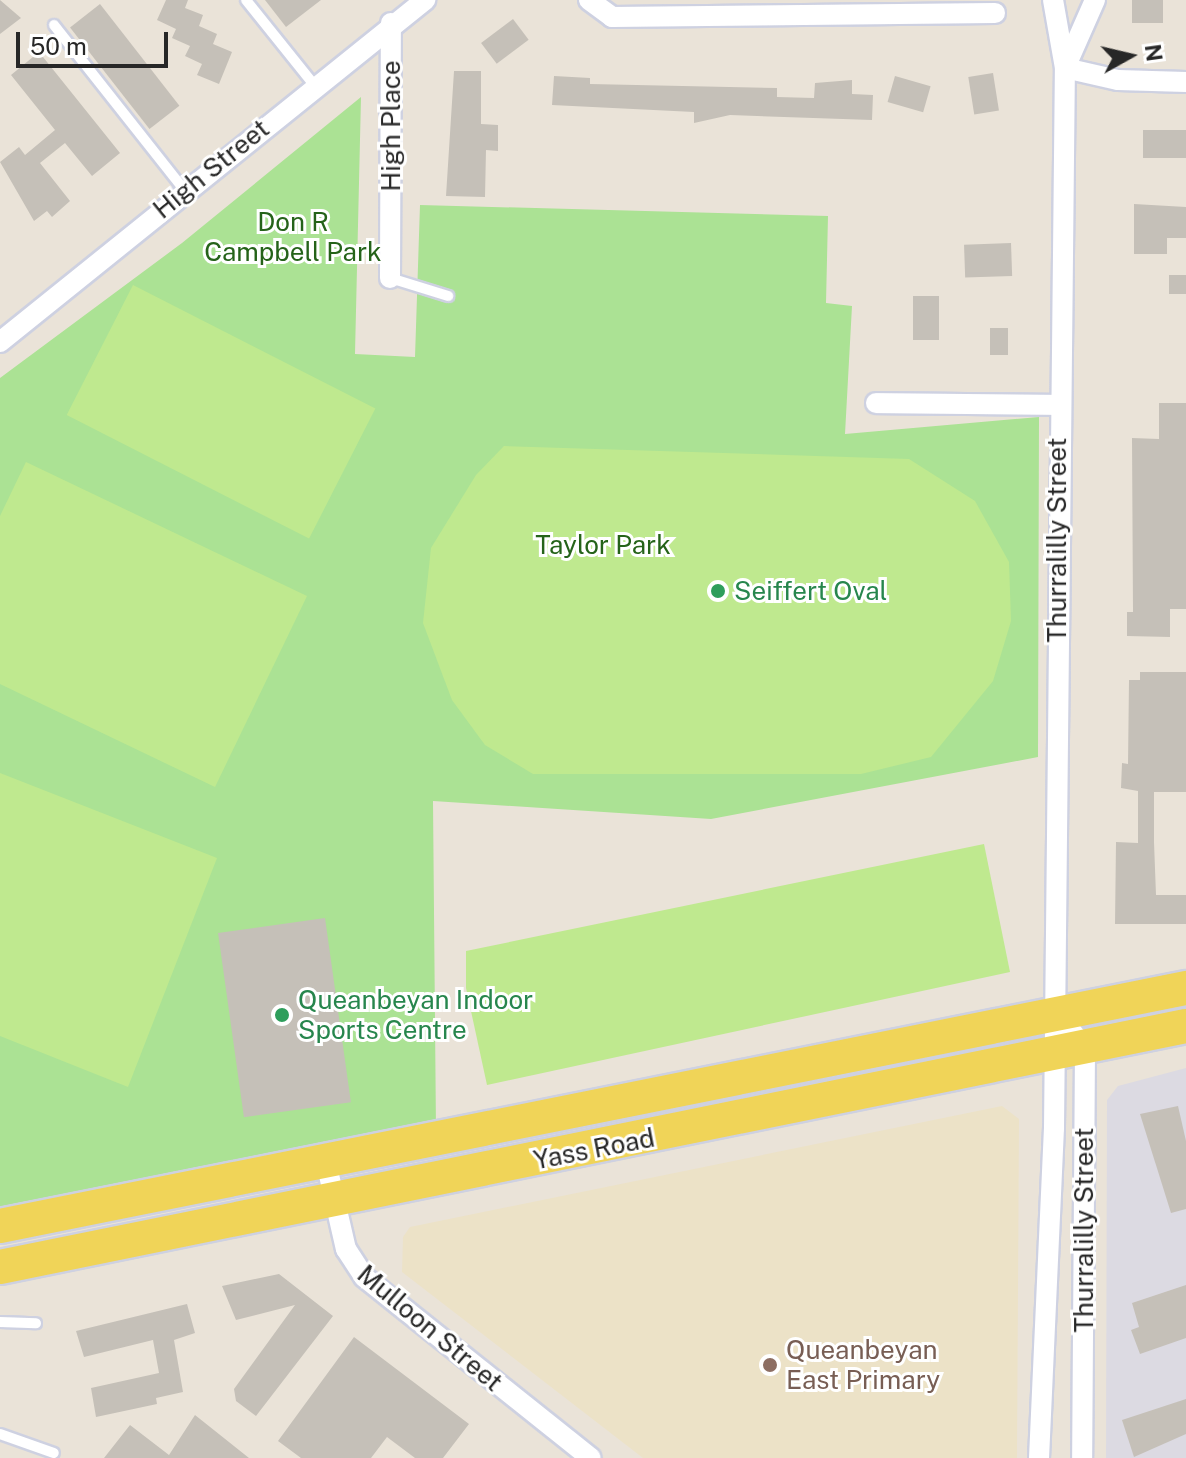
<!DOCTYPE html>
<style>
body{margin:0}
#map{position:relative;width:1186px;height:1458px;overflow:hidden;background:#eae3d8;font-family:"Public Sans",sans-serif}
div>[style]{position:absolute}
.industrial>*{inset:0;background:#dcdae2}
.education>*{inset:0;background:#ece2c7}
.green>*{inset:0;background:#abe294}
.pitch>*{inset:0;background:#bfe98f;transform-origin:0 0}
.building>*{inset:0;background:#c5c0b8;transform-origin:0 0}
.roads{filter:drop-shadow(2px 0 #ced1e1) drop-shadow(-2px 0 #ced1e1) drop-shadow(0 2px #ced1e1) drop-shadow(0 -2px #ced1e1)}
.service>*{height:10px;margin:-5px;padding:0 5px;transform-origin:5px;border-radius:5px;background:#fff}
.minor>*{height:20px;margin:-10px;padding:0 10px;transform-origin:10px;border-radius:10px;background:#fff}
.primary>*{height:34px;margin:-17px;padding:0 17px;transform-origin:17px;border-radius:17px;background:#f0d458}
.dots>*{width:22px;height:22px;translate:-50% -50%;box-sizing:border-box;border:4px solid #fff;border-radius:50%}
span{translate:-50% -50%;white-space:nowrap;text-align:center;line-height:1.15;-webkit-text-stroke:6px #fff;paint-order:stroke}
.street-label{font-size:26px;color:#272727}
.park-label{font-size:26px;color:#256319}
.leisure-label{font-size:26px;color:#27864d}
.left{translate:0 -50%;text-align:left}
.education-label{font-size:26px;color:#785e54}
.north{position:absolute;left:1090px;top:16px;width:80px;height:80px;-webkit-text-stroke:6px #fff;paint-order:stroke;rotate:82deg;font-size:22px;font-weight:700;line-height:32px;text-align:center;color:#272727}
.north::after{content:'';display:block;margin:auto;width:28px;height:36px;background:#272727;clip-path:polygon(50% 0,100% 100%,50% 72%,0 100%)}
.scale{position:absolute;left:16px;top:32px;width:152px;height:36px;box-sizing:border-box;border:4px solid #272727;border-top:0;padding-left:10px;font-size:24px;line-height:28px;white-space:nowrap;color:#272727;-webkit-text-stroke:6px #fff;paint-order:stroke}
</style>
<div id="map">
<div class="industrial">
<i style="clip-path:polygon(1186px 1068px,1186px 1458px,1106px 1458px,1107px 1100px,1118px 1086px)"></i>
</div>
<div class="education">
<i style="clip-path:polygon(1002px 1106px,1019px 1119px,1017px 1458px,643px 1458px,402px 1272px,403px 1237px,410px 1227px)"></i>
</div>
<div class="green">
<i style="clip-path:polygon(361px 97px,355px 354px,415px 357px,420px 205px,828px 216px,826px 303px,852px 306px,845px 434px,1039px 417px,1038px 757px,711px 819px,433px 801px,436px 1131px,0 1222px,0 378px,182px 243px)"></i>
</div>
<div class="pitch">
<i style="left:133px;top:285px;width:272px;height:146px;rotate:27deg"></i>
<i style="clip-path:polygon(504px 446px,909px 459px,975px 501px,1009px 562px,1011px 621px,993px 681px,931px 757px,861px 774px,533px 774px,485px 745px,452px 700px,423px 623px,431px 548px,476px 475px)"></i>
<i style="clip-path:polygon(26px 462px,307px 596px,215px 787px,0 684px,0 516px)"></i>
<i style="clip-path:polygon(0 773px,217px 858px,128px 1087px,0 1036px)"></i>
<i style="clip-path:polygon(984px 844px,1010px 972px,487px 1085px,466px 988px,466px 951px)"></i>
</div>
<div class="building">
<i style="clip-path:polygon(0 0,21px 18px,0 34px)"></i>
<i style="clip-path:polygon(166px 0,188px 0,185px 8px,203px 15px,199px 26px,217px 34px,213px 44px,232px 52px,219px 84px,197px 75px,202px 64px,185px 56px,190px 46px,172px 38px,176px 29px,157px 20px)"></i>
<i style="clip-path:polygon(265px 0,321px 0,286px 27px)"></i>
<i style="left:1132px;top:0;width:31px;height:23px"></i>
<i style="left:100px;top:4px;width:129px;height:38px;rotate:52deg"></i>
<i style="left:513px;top:19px;width:26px;height:40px;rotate:53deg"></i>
<i style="clip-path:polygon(39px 52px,120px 153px,92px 176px,65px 143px,40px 163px,70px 201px,52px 217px,47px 211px,34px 221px,0 162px,19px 147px,25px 155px,55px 130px,11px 75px)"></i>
<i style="clip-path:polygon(454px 71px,481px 71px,481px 124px,498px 125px,498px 151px,486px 150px,485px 197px,446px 196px)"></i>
<i style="left:993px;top:73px;width:38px;height:25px;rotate:81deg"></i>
<i style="clip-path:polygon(554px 76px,590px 78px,590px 84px,777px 88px,777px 97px,814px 98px,815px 83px,852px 80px,852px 94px,873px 95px,872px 120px,730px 115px,694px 123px,694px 112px,552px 105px)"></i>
<i style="left:895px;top:76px;width:37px;height:27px;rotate:16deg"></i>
<i style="left:1143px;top:130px;width:43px;height:28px"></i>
<i style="clip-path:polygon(1134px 204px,1186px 207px,1186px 238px,1167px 238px,1167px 254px,1134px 254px)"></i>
<i style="left:1011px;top:243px;width:33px;height:47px;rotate:88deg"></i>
<i style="left:1169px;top:275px;width:17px;height:19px"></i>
<i style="left:913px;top:296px;width:26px;height:44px"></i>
<i style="left:990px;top:328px;width:18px;height:27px"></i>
<i style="clip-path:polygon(1159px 403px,1186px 403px,1186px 609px,1170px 609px,1170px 637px,1127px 636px,1127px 612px,1133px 612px,1132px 438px,1159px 439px)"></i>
<i style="clip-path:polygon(1140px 672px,1186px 672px,1186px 792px,1154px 792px,1154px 842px,1156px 895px,1186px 895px,1186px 924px,1115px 924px,1116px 842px,1138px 843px,1138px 791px,1121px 788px,1122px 763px,1128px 764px,1129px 680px,1140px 680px)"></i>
<i style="left:325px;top:918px;width:186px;height:108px;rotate:82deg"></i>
<i style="clip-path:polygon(1178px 1106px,1186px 1141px,1186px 1209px,1171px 1213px,1140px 1114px)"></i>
<i style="clip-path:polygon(279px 1274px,333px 1316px,256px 1416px,236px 1401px,234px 1389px,295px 1305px,236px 1320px,222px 1286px)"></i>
<i style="clip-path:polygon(1186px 1285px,1186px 1338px,1140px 1354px,1131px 1330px,1139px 1327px,1132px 1303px)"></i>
<i style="clip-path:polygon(187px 1304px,195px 1333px,174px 1340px,183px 1392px,156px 1398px,157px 1404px,96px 1417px,91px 1388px,159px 1373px,153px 1340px,84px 1357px,76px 1331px)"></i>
<i style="clip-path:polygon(354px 1337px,469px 1424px,443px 1458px,415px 1458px,387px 1437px,371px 1458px,301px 1458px,278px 1441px)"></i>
<i style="clip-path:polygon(1186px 1399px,1186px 1434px,1134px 1457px,1122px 1420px)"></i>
<i style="clip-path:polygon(195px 1415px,249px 1458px,104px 1458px,130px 1425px,169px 1455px)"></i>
</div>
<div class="roads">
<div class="service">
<i style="left:246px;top:0;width:109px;rotate:51.3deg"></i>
<i style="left:54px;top:25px;width:211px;rotate:51.7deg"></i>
<i style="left:390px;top:278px;width:61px;rotate:17.2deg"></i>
<i style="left:0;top:1322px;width:36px;rotate:2deg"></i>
<i style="left:0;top:1434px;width:57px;rotate:19.4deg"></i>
</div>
<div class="minor">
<i style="left:589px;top:0;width:29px;rotate:36deg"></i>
<i style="left:612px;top:17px;width:383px;rotate:-0.6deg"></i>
<i style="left:1065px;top:68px;width:54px;rotate:12.8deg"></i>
<i style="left:1118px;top:80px;width:68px;rotate:1.7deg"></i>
<i style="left:1065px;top:68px;width:74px;rotate:-66.2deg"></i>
<i style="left:390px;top:278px;width:255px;rotate:-89.8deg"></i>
<i style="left:0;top:342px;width:546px;rotate:-38.82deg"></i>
<i style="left:876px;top:403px;width:181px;rotate:0.6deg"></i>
<i style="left:1056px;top:1012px;width:46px;rotate:51.1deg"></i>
<i style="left:1085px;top:1048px;width:410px;rotate:90.4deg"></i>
<i style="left:326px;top:1162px;width:89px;rotate:77.1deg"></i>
<i style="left:346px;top:1249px;width:33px;rotate:57deg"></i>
<i style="left:364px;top:1277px;width:290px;rotate:38.6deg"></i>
<i style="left:1039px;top:1458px;width:330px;rotate:-87.4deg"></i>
<i style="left:1054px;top:1128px;width:1060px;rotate:-89.41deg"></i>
<i style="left:1065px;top:68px;width:69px;rotate:-100deg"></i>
</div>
<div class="primary">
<i style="left:0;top:1226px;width:1210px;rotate:-11.35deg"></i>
<i style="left:0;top:1267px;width:1210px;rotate:-11.49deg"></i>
</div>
</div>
<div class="dots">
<i style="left:718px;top:591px;background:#2e9e5b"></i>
<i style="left:282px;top:1015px;background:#2e9e5b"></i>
<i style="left:770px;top:1365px;background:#8d6e63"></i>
</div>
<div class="street-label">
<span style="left:391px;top:126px;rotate:-90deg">High Place</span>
<span style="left:211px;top:169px;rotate:-39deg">High Street</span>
<span style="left:1057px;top:540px;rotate:-90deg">Thurralilly Street</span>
<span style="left:594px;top:1149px;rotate:-11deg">Yass Road</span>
<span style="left:1084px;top:1230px;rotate:-90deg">Thurralilly Street</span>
<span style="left:430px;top:1328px;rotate:40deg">Mulloon Street</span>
</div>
<div class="park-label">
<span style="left:293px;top:237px">Don R<br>Campbell Park</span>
<span style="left:603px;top:545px">Taylor Park</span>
</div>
<div class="leisure-label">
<span class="left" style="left:734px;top:591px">Seiffert Oval</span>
<span class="left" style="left:298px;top:1015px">Queanbeyan Indoor<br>Sports Centre</span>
</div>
<div class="education-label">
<span class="left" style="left:786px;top:1365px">Queanbeyan<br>East Primary</span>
</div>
<div class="north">N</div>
<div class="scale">50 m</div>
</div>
